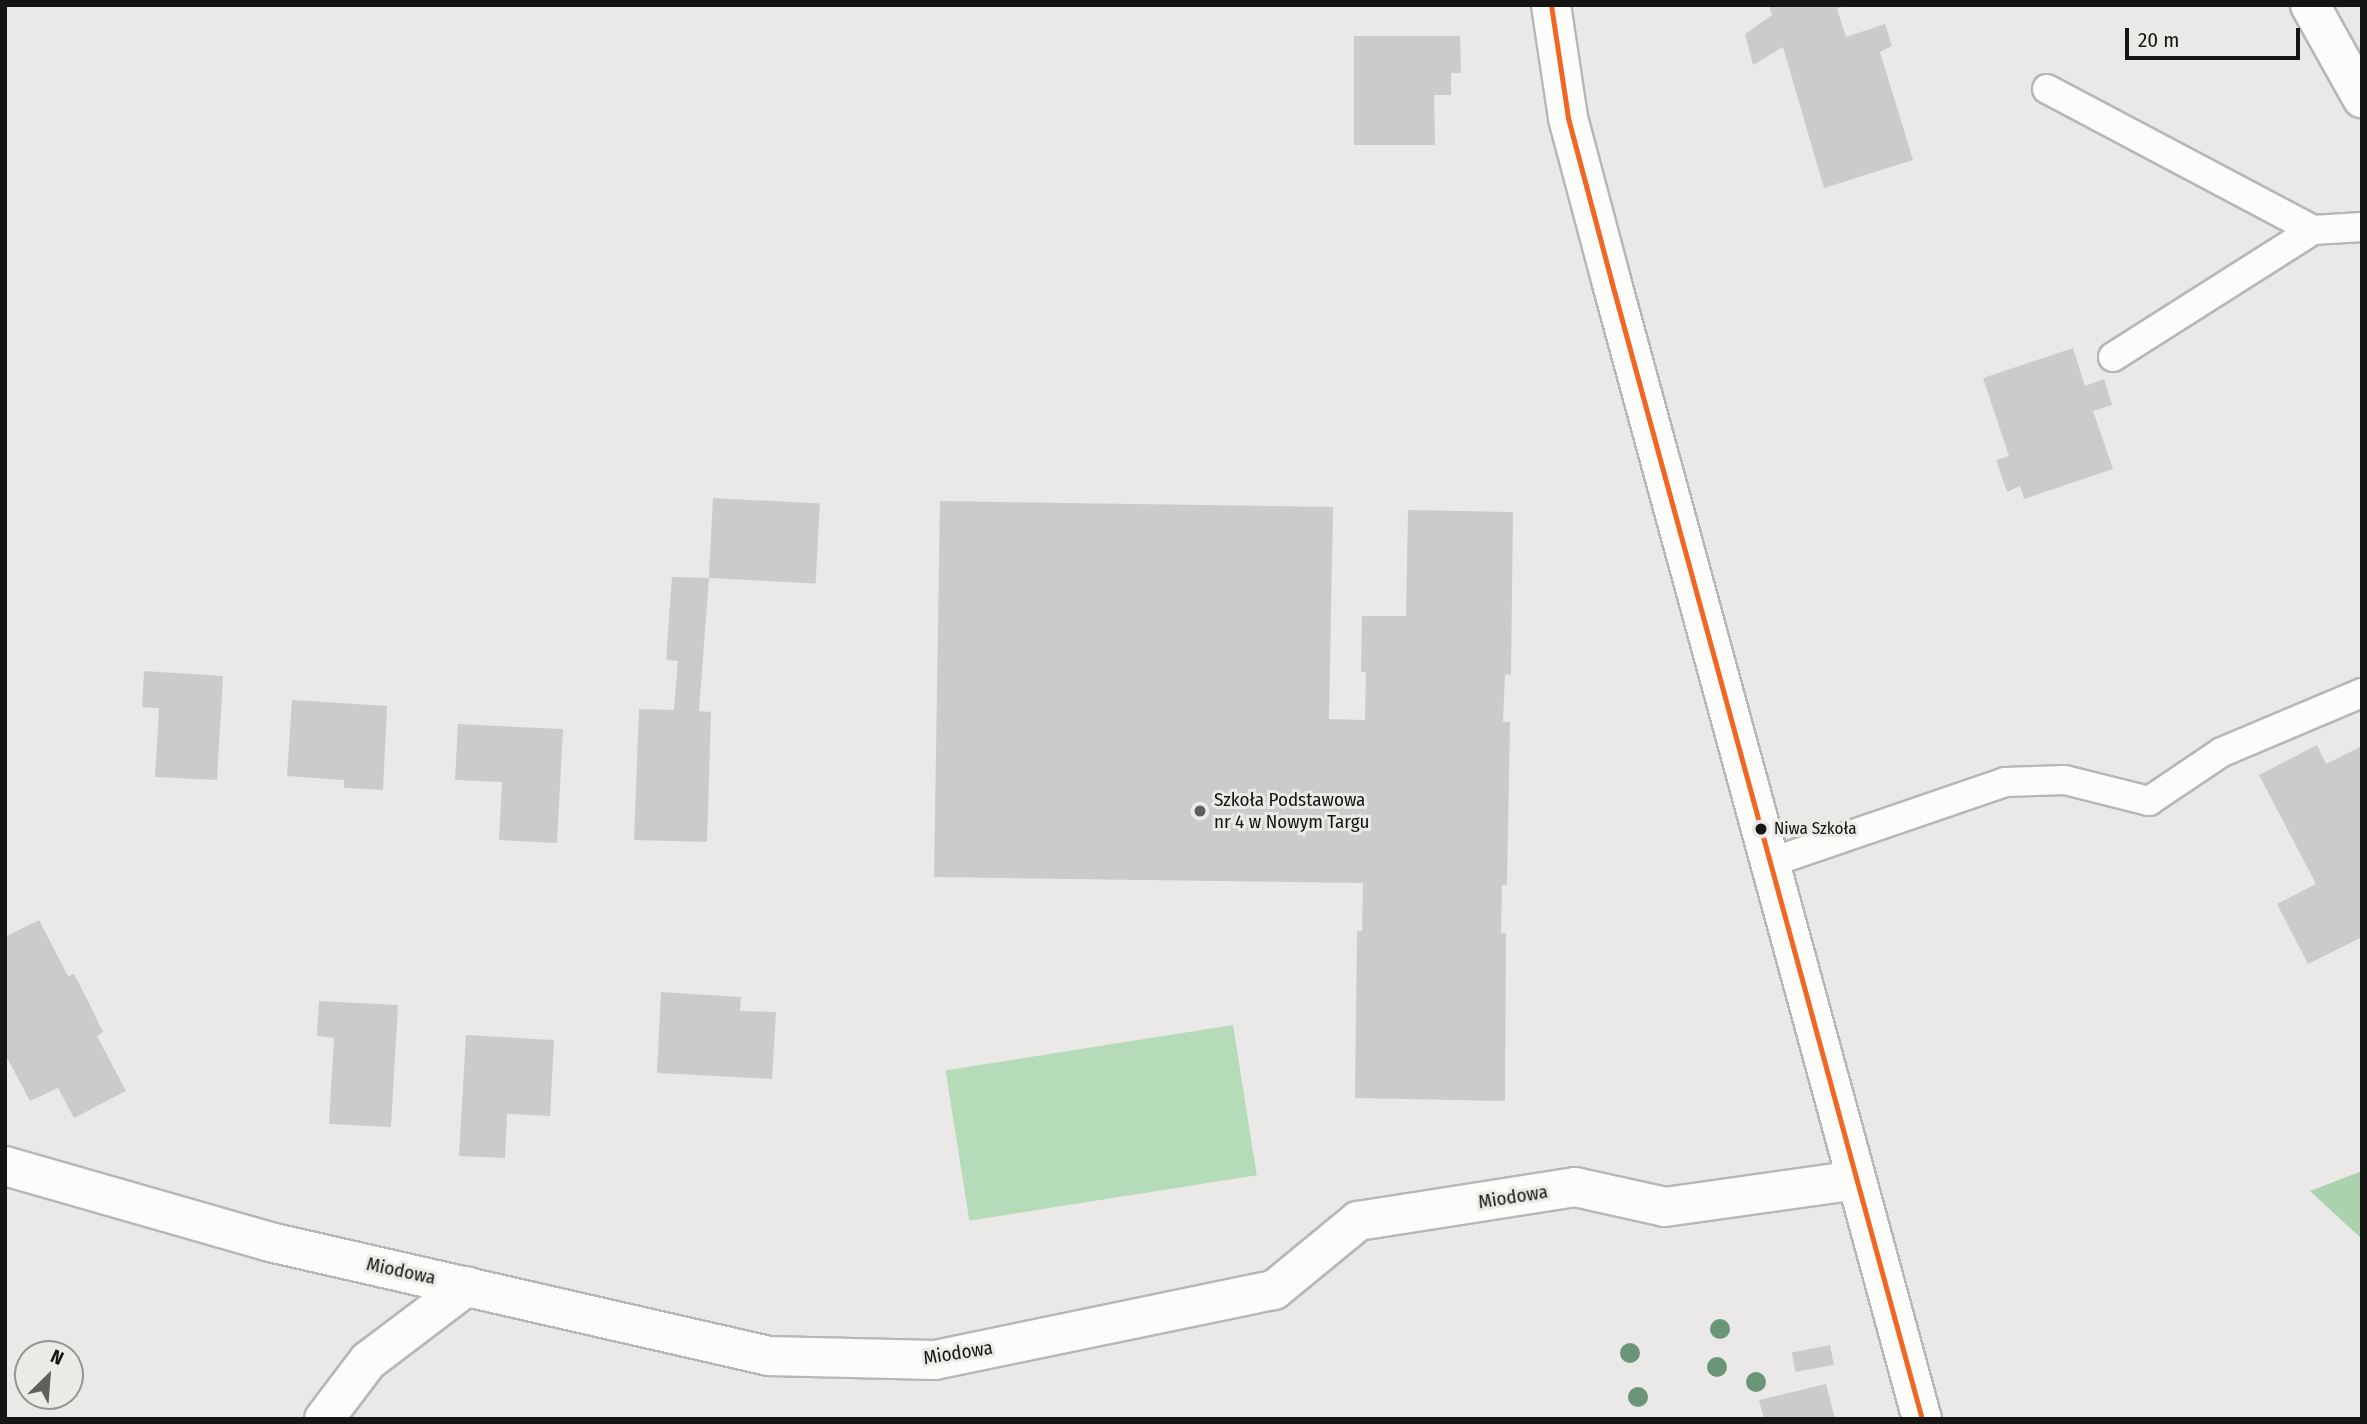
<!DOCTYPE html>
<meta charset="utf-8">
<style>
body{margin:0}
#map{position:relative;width:2367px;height:1424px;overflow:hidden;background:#ebe9e7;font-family:"Fira Sans Condensed",sans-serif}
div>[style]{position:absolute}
.green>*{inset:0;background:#b6dbb8;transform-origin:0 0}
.forest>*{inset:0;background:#acd1ae}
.building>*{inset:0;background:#cccbcc;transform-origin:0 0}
.roads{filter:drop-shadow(2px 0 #b8b7b6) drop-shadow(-2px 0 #b8b7b6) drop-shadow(0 2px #b8b7b6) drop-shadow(0 -2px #b8b7b6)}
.lane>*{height:28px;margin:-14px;padding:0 14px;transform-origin:14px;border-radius:14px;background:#fcfcfb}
.street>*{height:38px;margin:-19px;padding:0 19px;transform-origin:19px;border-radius:19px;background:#fcfcfb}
.secondary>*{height:38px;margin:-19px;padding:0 19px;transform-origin:19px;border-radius:19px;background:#fcfcfb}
.bus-1>*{height:5px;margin:-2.5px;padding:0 2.5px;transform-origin:2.5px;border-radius:2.5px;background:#f26522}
.trees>*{width:20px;height:20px;margin:-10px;border-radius:50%;background:#6a9576}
.dots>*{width:19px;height:19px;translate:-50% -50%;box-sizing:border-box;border:4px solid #eceae6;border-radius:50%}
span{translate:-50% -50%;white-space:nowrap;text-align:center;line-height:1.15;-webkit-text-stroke:6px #eceae6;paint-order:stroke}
.bus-label{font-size:17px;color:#151513}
.left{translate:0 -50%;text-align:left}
.poi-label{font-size:19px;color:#151513}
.street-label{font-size:19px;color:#151513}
.frame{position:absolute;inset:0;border:7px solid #151513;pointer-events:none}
.north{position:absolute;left:14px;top:1340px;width:70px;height:70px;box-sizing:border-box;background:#eceae6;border:2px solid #969592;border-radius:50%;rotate:25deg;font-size:19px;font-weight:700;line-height:28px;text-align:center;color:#151513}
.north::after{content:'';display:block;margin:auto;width:24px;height:32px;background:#605f5d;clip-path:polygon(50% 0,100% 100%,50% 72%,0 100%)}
.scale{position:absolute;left:2125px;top:28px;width:175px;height:32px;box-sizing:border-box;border:4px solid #151513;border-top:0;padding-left:9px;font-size:21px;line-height:24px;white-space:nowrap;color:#151513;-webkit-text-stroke:5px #eceae6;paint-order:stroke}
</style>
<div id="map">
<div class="green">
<i style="left:1233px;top:1025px;width:152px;height:291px;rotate:81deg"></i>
</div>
<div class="forest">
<i style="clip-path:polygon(2362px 1171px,2362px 1239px,2310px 1191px)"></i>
</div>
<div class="building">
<i style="clip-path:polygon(1769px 5px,1844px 5px,1837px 9px,1846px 37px,1885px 24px,1892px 46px,1880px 52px,1913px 160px,1824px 188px,1783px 47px,1753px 65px,1745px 34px,1772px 15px)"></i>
<i style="clip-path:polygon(1354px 36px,1460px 36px,1461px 73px,1451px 73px,1451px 95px,1434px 95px,1435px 145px,1354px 145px)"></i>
<i style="clip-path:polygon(2073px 348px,2085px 386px,2104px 379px,2112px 405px,2093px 411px,2113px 469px,2024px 499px,2020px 486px,2007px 492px,1996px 460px,2009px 456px,1983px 378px)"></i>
<i style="left:713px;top:498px;width:107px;height:80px;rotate:3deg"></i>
<i style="clip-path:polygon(940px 501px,1333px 507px,1329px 719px,1365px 720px,1366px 672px,1361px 672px,1362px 616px,1406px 616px,1408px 510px,1513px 512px,1511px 675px,1505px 674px,1503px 722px,1510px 722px,1507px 885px,1502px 885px,1501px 933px,1506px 933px,1505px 1101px,1355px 1098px,1357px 931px,1362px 931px,1363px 883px,934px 877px)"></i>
<i style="clip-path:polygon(672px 577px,709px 578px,699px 711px,711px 712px,707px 842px,634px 840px,639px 709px,674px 710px,678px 661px,666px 660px)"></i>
<i style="clip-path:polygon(144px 671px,223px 676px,217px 780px,155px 777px,159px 708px,142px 707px)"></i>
<i style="clip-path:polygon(292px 700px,387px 706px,383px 790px,344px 788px,344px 780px,287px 776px)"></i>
<i style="clip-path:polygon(458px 724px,563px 729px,557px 843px,499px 840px,502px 782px,455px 780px)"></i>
<i style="clip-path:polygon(2317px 745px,2326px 764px,2362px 746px,2362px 937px,2308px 964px,2277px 904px,2316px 884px,2259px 775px)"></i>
<i style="clip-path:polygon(39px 920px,68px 976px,74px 974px,89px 1003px,103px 1032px,97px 1036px,126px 1091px,74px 1118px,58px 1088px,30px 1101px,5px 1054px,5px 937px)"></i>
<i style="clip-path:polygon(661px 992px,741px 997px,740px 1011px,776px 1012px,772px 1079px,657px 1073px)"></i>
<i style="clip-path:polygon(319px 1001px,398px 1005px,391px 1127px,329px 1124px,334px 1038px,317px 1036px)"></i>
<i style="clip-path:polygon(466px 1035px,554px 1040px,550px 1116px,507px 1114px,505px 1158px,459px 1156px)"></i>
<i style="left:1830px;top:1345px;width:20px;height:39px;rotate:79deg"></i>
<i style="clip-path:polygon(1826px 1384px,1835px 1419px,1764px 1419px,1759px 1400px)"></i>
</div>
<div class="roads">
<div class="lane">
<i style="left:2047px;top:89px;width:301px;rotate:27.9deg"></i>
<i style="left:2313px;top:230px;width:49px;rotate:-3.5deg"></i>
<i style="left:2113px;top:357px;width:237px;rotate:-32.4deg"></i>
<i style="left:1772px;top:862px;width:246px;rotate:-18.9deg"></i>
<i style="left:2005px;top:782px;width:60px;rotate:-1.9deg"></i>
<i style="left:2065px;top:780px;width:87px;rotate:14deg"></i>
<i style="left:2149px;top:801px;width:88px;rotate:-33.9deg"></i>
<i style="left:2222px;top:752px;width:152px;rotate:-22.9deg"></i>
</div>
<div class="street">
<i style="left:1551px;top:5px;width:114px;rotate:81.4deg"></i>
<i style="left:1568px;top:118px;width:168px;rotate:75.1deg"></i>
<i style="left:1611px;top:280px;width:1181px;rotate:74.73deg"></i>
<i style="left:5px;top:1166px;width:276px;rotate:16deg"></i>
<i style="left:270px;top:1242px;width:512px;rotate:12.87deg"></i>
<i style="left:769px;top:1356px;width:166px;rotate:1.4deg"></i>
<i style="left:935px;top:1360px;width:346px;rotate:-11.7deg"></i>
<i style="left:1274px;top:1290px;width:109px;rotate:-39.4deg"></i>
<i style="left:1358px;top:1221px;width:220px;rotate:-8.9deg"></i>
<i style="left:1575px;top:1187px;width:92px;rotate:12.5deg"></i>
<i style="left:1665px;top:1207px;width:193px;rotate:-8deg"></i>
<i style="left:324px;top:1419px;width:73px;rotate:-52.8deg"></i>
<i style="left:368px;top:1361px;width:124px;rotate:-37.1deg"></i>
</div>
<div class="secondary">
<i style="left:2310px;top:5px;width:107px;rotate:60.8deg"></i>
</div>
</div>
<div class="bus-1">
<i style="left:1551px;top:5px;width:114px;rotate:81.4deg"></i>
<i style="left:1568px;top:118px;width:168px;rotate:75.1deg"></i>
<i style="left:1611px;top:280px;width:1181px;rotate:74.73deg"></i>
</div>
<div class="trees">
<i style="left:1720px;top:1329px"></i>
<i style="left:1630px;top:1353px"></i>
<i style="left:1717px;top:1367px"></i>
<i style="left:1756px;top:1382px"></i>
<i style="left:1638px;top:1397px"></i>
</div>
<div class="dots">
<i style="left:1200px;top:811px;background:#605f5d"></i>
<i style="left:1761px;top:829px;background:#151513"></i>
</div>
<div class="bus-label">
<span class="left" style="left:1774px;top:829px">Niwa Szkoła</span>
</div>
<div class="poi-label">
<span class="left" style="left:1214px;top:811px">Szkoła Podstawowa<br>nr 4 w Nowym Targu</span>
</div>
<div class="street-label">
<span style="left:1513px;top:1197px;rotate:-9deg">Miodowa</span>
<span style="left:401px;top:1271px;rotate:12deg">Miodowa</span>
<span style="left:958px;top:1353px;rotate:-9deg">Miodowa</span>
</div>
<div class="frame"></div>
<div class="north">N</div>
<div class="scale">20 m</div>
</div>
